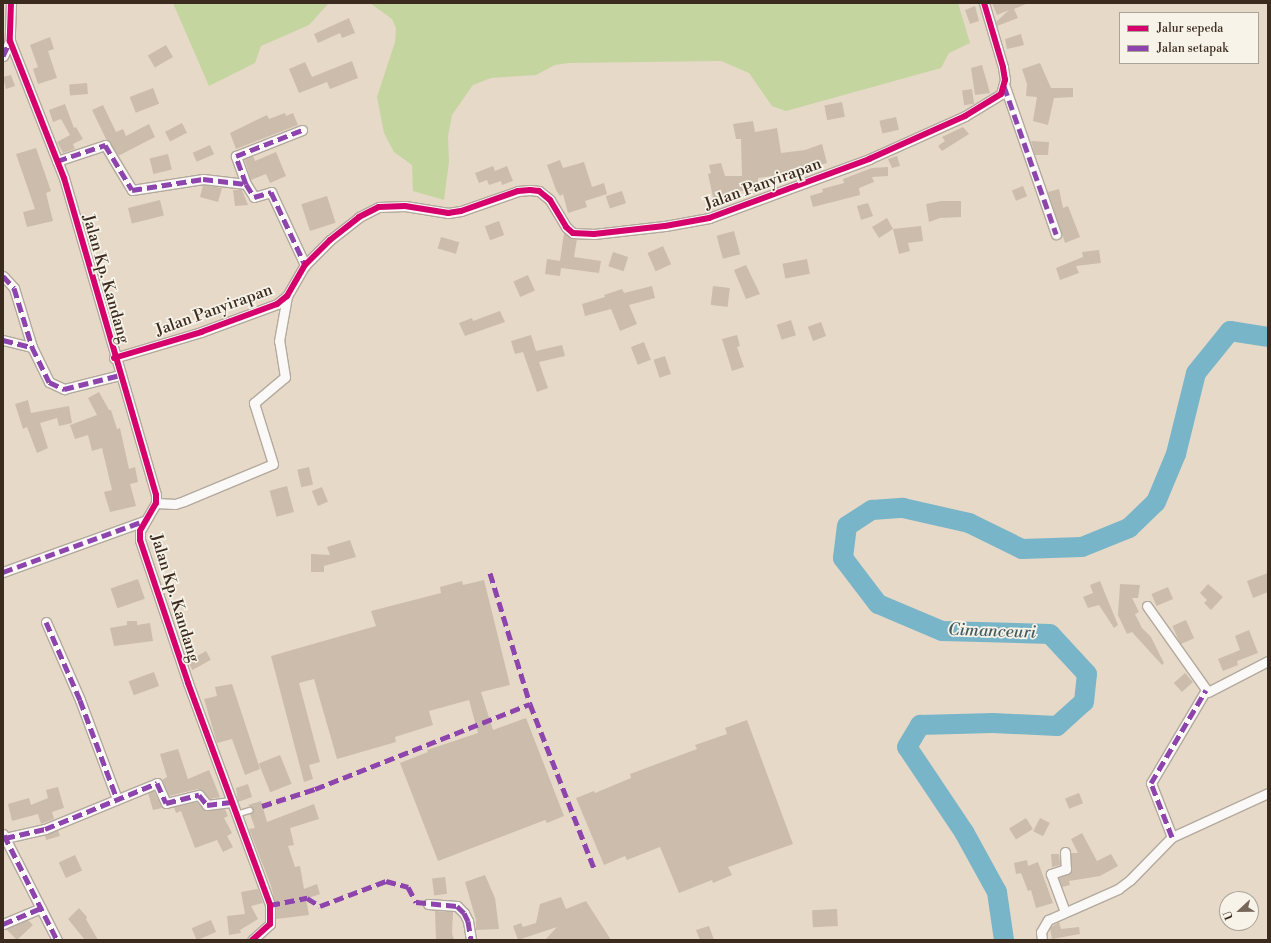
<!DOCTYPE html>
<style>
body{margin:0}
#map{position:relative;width:1271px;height:943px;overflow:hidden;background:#e6d9c8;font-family:"Libre Bodoni",serif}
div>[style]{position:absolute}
.green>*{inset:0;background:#c4d59f}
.river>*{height:20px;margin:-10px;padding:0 10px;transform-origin:10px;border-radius:10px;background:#79b5c8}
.building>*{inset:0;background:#ccbcac;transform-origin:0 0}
.roads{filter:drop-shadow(1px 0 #b3a99d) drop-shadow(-1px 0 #b3a99d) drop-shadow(0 1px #b3a99d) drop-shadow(0 -1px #b3a99d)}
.service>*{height:4.5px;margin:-2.25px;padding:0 2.25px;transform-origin:2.25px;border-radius:2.25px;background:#fbf9f7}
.minor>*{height:9px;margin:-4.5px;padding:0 4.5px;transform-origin:4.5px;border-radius:4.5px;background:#fbf9f7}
.quiet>*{height:5px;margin-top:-2.5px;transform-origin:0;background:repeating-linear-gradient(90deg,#8e44ad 0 10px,transparent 0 15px)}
.cycleway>*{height:6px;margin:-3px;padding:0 3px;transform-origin:3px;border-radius:3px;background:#d6006c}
span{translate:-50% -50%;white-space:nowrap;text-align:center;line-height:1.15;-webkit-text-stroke:3.5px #f7f3e8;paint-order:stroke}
.street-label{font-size:16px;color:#3b2a1e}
.water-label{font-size:17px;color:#415b62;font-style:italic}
.frame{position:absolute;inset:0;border:4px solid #3b2a1e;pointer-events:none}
.legend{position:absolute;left:1119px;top:12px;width:140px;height:52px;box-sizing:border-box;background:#f7f3e8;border:1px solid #aca397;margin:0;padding:5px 7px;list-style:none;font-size:12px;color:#3b2a1e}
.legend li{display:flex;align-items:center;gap:8px;height:20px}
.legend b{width:20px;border:1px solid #aca397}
.north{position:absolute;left:1219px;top:891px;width:40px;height:40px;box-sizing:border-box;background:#f7f3e8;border:1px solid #aca397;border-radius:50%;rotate:248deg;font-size:11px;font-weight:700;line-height:16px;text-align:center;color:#3b2a1e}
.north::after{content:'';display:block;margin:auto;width:14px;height:18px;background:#77675a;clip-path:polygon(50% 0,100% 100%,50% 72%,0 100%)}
</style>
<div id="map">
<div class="green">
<i style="clip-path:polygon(173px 3px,329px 3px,309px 25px,261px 46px,255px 63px,209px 86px)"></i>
<i style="clip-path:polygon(370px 3px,958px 3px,970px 43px,949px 53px,941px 68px,786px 111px,772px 106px,749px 73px,721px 61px,569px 63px,555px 65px,536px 75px,491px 78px,473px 85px,452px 115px,448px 136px,449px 162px,444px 200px,413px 191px,412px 165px,394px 152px,384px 133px,377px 97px,395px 42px,396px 28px,392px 19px)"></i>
</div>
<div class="river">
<i style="left:1004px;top:940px;width:49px;rotate:-98.3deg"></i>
<i style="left:997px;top:892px;width:68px;rotate:-118.8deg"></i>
<i style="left:964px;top:832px;width:102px;rotate:-123.8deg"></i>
<i style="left:907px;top:747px;width:26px;rotate:-59deg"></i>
<i style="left:920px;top:725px;width:73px;rotate:-1.6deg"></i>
<i style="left:993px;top:723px;width:64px;rotate:2.7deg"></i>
<i style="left:1057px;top:726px;width:36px;rotate:-42deg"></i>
<i style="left:1084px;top:702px;width:28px;rotate:-84deg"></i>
<i style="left:1087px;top:674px;width:54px;rotate:-132.8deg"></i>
<i style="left:1050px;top:634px;width:108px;rotate:-178.4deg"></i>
<i style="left:942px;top:631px;width:69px;rotate:-157.1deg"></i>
<i style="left:878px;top:604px;width:58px;rotate:-127.3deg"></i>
<i style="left:843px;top:558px;width:32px;rotate:-83deg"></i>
<i style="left:847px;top:526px;width:30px;rotate:-33deg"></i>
<i style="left:872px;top:510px;width:31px;rotate:-4deg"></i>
<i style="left:903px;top:508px;width:68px;rotate:12.8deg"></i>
<i style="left:969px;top:523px;width:59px;rotate:26.1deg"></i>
<i style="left:1022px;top:549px;width:60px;rotate:-1.9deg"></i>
<i style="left:1082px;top:547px;width:51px;rotate:-22deg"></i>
<i style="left:1129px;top:528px;width:37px;rotate:-44deg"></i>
<i style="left:1156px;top:502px;width:52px;rotate:-67.4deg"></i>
<i style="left:1176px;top:454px;width:83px;rotate:-76.1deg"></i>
<i style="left:1196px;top:373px;width:54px;rotate:-51deg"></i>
<i style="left:1230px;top:331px;width:38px;rotate:9deg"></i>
</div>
<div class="building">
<i style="clip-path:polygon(992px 3px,1026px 3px,1026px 4px,1014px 9px,1018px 18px,997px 26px,996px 22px,1009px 10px,997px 15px)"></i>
<i style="clip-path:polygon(975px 6px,979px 21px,970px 24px,965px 10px)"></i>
<i style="clip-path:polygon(349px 18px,355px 33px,342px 38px,340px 33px,318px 43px,314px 34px)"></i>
<i style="clip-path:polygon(1021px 34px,1024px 45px,1007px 49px,1005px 39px)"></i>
<i style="clip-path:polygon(50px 37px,54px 49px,48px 51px,57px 78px,38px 84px,33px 69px,38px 67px,30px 45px)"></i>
<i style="left:166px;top:45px;width:14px;height:21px;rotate:60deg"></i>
<i style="clip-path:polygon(352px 61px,358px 78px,330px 89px,327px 82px,299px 93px,289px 69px,305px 62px,312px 77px)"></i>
<i style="clip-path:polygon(1040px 63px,1051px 88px,1073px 88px,1073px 97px,1054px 98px,1048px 125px,1033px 121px,1037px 97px,1026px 96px,1027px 84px,1022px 69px)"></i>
<i style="clip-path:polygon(982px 65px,990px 93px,975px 95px,971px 68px)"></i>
<i style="clip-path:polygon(11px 75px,15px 86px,6px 89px,3px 77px)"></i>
<i style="left:87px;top:83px;width:11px;height:18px;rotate:85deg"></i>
<i style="left:153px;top:88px;width:17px;height:25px;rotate:69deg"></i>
<i style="left:972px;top:89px;width:15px;height:10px;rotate:82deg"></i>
<i style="left:842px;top:102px;width:15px;height:18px;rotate:79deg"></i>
<i style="clip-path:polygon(65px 104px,74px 128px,76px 127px,83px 139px,73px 144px,75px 149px,63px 153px,57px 142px,70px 135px,61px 119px,53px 122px,49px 110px)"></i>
<i style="clip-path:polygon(103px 105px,116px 132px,123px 129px,126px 136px,149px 124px,155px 137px,118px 156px,106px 139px,92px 110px)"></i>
<i style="clip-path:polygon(285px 113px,286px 116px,293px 113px,298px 125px,236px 149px,230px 133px,267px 115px,269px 119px)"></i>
<i style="left:896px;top:117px;width:13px;height:17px;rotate:77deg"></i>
<i style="clip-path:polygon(753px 121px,755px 132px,777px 128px,781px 153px,805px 150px,822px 144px,827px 163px,807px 168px,808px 171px,758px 178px,758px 191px,730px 191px,731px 198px,714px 202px,708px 174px,711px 173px,709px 165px,721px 163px,725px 176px,742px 176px,741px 139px,736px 139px,733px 124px)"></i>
<i style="left:182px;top:123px;width:11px;height:19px;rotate:63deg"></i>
<i style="clip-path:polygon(963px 127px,969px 134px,942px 151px,938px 146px,945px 141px,942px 137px)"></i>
<i style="clip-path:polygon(1031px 141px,1049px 142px,1048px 155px,1035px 155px)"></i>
<i style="left:210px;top:145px;width:10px;height:19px;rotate:66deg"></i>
<i style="clip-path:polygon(36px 148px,51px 191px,46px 193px,53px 221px,27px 227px,23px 212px,35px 209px,16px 154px)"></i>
<i style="clip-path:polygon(276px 152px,286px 176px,270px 183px,266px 174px,251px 180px,244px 159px,253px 156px,255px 161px)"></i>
<i style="left:168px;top:154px;width:16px;height:19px;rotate:76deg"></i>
<i style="clip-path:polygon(897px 156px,900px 166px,892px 168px,888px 159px)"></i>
<i style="clip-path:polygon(560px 160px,563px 168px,584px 162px,592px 187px,604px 183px,607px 194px,585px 201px,587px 207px,568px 213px,563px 194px,560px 196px,556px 190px,547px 165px)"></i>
<i style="clip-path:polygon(493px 166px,495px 171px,507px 166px,513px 181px,502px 185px,501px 181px,489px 185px,487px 180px,479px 183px,475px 173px)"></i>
<i style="clip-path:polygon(888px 167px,888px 176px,872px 177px,874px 182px,859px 188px,860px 195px,813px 207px,810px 196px,823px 192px,822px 189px,844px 183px,843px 179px,872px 168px)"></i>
<i style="clip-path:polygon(203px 185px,222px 188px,218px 202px,200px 197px)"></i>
<i style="left:1023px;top:186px;width:11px;height:12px;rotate:68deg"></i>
<i style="clip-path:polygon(1059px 189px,1063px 208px,1068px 206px,1080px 237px,1065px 243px,1048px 192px)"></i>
<i style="clip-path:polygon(233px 190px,242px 190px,248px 205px,235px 206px)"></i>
<i style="left:622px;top:191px;width:13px;height:17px;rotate:72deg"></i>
<i style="left:327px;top:196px;width:28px;height:27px;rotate:72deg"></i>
<i style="left:160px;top:200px;width:16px;height:33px;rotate:76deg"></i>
<i style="clip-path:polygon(941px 201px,961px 201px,961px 217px,940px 218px,929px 222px,926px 204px)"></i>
<i style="clip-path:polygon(868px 203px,873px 216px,861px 220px,857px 206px)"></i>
<i style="clip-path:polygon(887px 218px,893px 229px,921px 226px,923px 241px,908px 243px,910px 251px,899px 254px,893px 229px,879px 238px,872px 227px)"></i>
<i style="left:499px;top:221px;width:15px;height:15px;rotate:70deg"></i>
<i style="left:734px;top:231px;width:24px;height:18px;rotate:75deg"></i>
<i style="clip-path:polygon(564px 233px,577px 239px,574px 257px,601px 261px,599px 273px,561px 268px,560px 276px,545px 274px,547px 259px,560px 261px)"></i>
<i style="left:441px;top:237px;width:19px;height:12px;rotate:16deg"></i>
<i style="left:663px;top:246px;width:20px;height:17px;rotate:66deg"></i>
<i style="clip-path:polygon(1099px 250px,1101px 263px,1076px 266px,1079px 273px,1060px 280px,1056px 268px,1083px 257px,1082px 252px)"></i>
<i style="left:613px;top:252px;width:16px;height:15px;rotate:18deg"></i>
<i style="left:807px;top:259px;width:15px;height:25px;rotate:79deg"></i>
<i style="clip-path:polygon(746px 265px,760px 294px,746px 299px,734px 270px)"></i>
<i style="left:528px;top:275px;width:17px;height:16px;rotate:66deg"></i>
<i style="clip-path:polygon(652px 286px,655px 298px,629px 305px,637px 324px,620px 331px,611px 309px,585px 316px,582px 304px,605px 297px,604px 295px,622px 289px,624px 293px)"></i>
<i style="left:713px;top:286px;width:17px;height:19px;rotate:7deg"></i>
<i style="clip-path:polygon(500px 311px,505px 322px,465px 336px,459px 323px,472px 318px,473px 321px)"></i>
<i style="left:791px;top:320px;width:16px;height:15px;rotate:72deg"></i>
<i style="left:821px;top:322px;width:15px;height:14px;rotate:70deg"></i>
<i style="clip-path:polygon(531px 335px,536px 351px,562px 345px,565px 356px,539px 362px,548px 388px,537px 392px,523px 352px,515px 354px,511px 341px)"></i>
<i style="clip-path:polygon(737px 335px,740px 346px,737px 347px,744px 367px,732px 371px,722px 339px)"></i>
<i style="left:644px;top:342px;width:19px;height:14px;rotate:69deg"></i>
<i style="left:665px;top:356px;width:19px;height:12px;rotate:72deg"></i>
<i style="clip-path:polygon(99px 392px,109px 410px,111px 410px,117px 429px,120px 428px,129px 469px,135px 467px,138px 482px,130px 484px,136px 506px,110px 512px,104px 492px,112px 490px,102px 448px,92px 451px,88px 435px,75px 439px,70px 425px,97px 415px,88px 398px)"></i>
<i style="clip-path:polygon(28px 400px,31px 413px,69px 406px,72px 423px,59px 426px,57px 418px,40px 423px,48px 448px,37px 453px,27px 427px,23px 429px,15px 404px)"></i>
<i style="left:309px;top:467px;width:18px;height:12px;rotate:77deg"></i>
<i style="left:287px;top:486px;width:27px;height:18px;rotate:75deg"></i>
<i style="left:322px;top:487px;width:16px;height:11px;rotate:68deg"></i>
<i style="clip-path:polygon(350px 540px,356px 557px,324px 566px,324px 572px,311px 572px,311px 554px,330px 555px,327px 547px)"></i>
<i style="clip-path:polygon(1268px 573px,1268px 592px,1253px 598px,1247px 581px)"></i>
<i style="left:138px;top:579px;width:21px;height:29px;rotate:71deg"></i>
<i style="clip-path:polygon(484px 580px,510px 685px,481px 692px,493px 730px,526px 718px,564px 816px,547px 823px,545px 820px,438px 861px,400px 763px,428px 752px,427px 750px,478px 733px,469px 700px,429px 711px,433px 725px,395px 737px,396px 742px,337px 759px,314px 679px,299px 683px,320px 762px,309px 765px,313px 779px,304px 782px,271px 656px,376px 626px,371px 611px,441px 593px,440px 587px,462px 581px,463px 585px)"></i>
<i style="clip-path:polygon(1100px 581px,1118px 625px,1114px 628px,1099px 605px,1088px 608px,1083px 597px,1093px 593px,1090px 585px)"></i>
<i style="clip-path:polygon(1120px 584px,1140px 585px,1138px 598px,1132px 598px,1139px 612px,1135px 614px,1142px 628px,1151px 637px,1164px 663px,1162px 665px,1132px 632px,1127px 634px,1118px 615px)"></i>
<i style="clip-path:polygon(1208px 584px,1223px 597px,1211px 610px,1204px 603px,1207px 600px,1200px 593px)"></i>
<i style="left:1168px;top:587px;width:13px;height:18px;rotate:67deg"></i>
<i style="left:1186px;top:620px;width:20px;height:15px;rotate:66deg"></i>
<i style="clip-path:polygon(127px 621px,137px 621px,137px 625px,150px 623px,153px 641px,114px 646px,110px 628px,127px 625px)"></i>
<i style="clip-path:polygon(1249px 630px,1258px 653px,1237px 661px,1238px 665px,1223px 671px,1218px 659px,1240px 650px,1235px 636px)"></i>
<i style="left:206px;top:651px;width:10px;height:21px;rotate:61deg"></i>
<i style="left:154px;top:672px;width:15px;height:27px;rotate:70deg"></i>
<i style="left:1185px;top:673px;width:12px;height:15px;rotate:48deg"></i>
<i style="clip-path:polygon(232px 684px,260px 769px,245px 775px,232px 739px,217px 743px,204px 699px,217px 696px,215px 687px)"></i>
<i style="clip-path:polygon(747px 720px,793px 844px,728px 867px,732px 875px,713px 883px,712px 880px,679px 893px,660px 847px,627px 860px,625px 856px,604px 865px,576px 798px,594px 791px,595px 793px,631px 778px,630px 774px,697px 749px,695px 745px,727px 734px,725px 728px)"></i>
<i style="clip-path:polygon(178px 749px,188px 779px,209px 770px,220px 797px,210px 799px,198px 789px,169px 796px,162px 780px,167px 777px,160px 754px)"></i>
<i style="left:280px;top:755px;width:31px;height:23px;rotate:68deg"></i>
<i style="clip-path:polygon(248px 784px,252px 797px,238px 802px,236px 788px)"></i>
<i style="clip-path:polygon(58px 787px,64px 808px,52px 812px,54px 819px,41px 824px,38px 814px,12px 821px,8px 804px,29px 798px,31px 805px,48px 798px,46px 790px)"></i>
<i style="clip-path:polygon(154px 791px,162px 808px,153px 810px,148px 793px)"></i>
<i style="left:1079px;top:793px;width:11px;height:15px;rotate:68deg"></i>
<i style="clip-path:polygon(261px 801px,267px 822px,314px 804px,319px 819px,290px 828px,294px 845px,288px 846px,295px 867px,300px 866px,304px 889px,317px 884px,320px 894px,306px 899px,309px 915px,276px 919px,276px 905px,271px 886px,249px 829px,255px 828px,250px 814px,253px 809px,248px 805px)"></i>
<i style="clip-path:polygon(197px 802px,205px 811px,225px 809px,228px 816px,224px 818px,232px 833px,227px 836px,233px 847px,223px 852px,217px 840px,195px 848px,181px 811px,176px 813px,174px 807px)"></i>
<i style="left:1026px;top:818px;width:13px;height:20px;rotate:58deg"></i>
<i style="left:1040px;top:818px;width:11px;height:15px;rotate:27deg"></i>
<i style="clip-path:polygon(58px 830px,60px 836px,46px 840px,45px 835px)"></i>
<i style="clip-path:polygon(1082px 833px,1097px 861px,1111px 854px,1118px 866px,1100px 876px,1069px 881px,1070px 885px,1062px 887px,1059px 878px,1071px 873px,1071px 853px,1078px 853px,1071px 839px)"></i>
<i style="clip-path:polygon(1051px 854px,1059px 854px,1060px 865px,1052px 867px)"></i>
<i style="left:75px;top:855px;width:17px;height:18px;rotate:65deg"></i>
<i style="clip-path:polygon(1027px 860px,1028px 866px,1038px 862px,1053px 903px,1036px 908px,1031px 890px,1028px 891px,1021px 873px,1016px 874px,1014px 863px)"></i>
<i style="clip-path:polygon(485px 875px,495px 898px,499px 929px,476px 930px,476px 920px,465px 882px)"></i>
<i style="left:445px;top:877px;width:17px;height:13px;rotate:83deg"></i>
<i style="clip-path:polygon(258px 889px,263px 903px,251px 906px,258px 919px,240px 930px,241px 933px,229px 935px,227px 916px,245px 914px,241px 892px)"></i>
<i style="clip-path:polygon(561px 897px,566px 909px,586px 901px,611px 940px,545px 940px,557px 927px,518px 940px,513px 926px,521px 923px,523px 927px,536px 923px,540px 904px)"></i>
<i style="clip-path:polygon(79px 908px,87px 917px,86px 919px,98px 940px,85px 940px,68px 919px)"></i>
<i style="left:837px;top:909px;width:17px;height:25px;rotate:87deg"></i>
<i style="clip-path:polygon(435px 911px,453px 912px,452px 933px,454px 940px,436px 940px)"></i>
<i style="clip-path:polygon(28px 920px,33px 925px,17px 940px,6px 929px)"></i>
<i style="left:211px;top:920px;width:13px;height:21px;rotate:67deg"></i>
<i style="clip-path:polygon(1059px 922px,1061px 929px,1079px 927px,1080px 934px,1052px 939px,1050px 928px)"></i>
<i style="clip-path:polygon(709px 926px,714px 940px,700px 940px,696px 930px)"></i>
</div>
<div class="roads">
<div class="service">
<i style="left:236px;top:814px;width:14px;rotate:-17deg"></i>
</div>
<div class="minor">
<i style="left:11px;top:3px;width:38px;rotate:92deg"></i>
<i style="left:10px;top:41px;width:147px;rotate:68.5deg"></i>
<i style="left:64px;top:178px;width:330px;rotate:73.8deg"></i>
<i style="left:156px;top:495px;width:8px;rotate:90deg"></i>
<i style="left:156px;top:503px;width:32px;rotate:120deg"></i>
<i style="left:140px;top:531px;width:9px;rotate:90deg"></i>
<i style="left:140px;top:540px;width:151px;rotate:71.4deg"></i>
<i style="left:188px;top:683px;width:237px;rotate:69.7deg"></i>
<i style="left:270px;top:905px;width:19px;rotate:90deg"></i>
<i style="left:270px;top:924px;width:24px;rotate:138deg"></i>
<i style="left:3px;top:56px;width:17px;rotate:-65deg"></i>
<i style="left:1004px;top:84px;width:159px;rotate:70.9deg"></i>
<i style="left:57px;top:161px;width:51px;rotate:-18.4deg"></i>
<i style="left:105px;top:145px;width:52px;rotate:59deg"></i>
<i style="left:132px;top:190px;width:72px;rotate:-8.8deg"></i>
<i style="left:203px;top:179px;width:43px;rotate:6.6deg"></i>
<i style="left:246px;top:184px;width:15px;rotate:58deg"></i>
<i style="left:254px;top:197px;width:18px;rotate:-16deg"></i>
<i style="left:271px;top:192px;width:81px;rotate:65deg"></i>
<i style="left:246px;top:184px;width:30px;rotate:-110deg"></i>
<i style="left:236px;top:156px;width:71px;rotate:-21.5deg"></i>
<i style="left:3px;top:276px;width:16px;rotate:47deg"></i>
<i style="left:14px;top:288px;width:62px;rotate:73deg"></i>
<i style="left:3px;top:340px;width:30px;rotate:14deg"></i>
<i style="left:32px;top:347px;width:39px;rotate:64deg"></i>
<i style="left:49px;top:382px;width:17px;rotate:25deg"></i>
<i style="left:64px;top:389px;width:58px;rotate:-14deg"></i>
<i style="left:114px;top:358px;width:91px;rotate:-16.6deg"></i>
<i style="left:201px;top:332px;width:81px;rotate:-20.2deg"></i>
<i style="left:277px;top:304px;width:13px;rotate:-39deg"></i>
<i style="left:287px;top:296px;width:36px;rotate:-60deg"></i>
<i style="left:305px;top:265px;width:35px;rotate:-45deg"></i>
<i style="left:330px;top:240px;width:37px;rotate:-38deg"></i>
<i style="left:359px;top:217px;width:22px;rotate:-27deg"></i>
<i style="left:379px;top:207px;width:26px;rotate:-2deg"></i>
<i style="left:405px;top:206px;width:44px;rotate:9.2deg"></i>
<i style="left:448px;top:213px;width:13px;rotate:-9deg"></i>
<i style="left:461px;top:211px;width:60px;rotate:-19.3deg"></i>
<i style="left:518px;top:191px;width:12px;rotate:-5deg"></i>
<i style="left:530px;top:190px;width:9px;rotate:6deg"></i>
<i style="left:539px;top:191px;width:14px;rotate:39deg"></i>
<i style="left:550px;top:200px;width:31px;rotate:59deg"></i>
<i style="left:566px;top:227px;width:9px;rotate:41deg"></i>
<i style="left:573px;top:233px;width:21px;rotate:3deg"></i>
<i style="left:594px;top:234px;width:71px;rotate:-6.4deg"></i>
<i style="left:665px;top:226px;width:45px;rotate:-10.3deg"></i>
<i style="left:709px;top:218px;width:171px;rotate:-20.2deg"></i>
<i style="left:869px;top:159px;width:105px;rotate:-24.1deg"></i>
<i style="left:965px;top:116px;width:42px;rotate:-31.4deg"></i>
<i style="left:1001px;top:94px;width:15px;rotate:-74deg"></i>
<i style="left:1005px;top:80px;width:13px;rotate:-99deg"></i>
<i style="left:1003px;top:67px;width:67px;rotate:-106.5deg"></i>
<i style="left:156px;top:503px;width:19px;rotate:3deg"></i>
<i style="left:175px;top:504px;width:9px;rotate:-18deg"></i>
<i style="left:184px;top:501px;width:96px;rotate:-22.6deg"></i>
<i style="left:273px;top:464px;width:64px;rotate:-107.3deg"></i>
<i style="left:254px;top:403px;width:40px;rotate:-40deg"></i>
<i style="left:285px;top:377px;width:36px;rotate:-99deg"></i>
<i style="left:279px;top:341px;width:46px;rotate:-79.9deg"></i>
<i style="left:3px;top:572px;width:150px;rotate:-19.9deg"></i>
<i style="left:1147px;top:606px;width:105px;rotate:54.7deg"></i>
<i style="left:1208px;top:692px;width:68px;rotate:-27.3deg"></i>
<i style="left:46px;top:622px;width:85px;rotate:66.4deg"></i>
<i style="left:80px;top:700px;width:106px;rotate:69.5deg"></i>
<i style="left:3px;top:834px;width:119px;rotate:63deg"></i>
<i style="left:1172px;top:837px;width:58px;rotate:-111.3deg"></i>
<i style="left:1151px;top:783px;width:108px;rotate:-59.4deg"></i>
<i style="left:5px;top:838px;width:41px;rotate:-12.7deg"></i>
<i style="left:45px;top:829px;width:121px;rotate:-22.3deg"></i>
<i style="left:157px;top:783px;width:22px;rotate:66deg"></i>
<i style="left:166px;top:803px;width:34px;rotate:-14deg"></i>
<i style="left:199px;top:795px;width:13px;rotate:51deg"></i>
<i style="left:207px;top:805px;width:24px;rotate:-7deg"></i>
<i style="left:1065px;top:852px;width:17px;rotate:87deg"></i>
<i style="left:1066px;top:869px;width:16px;rotate:162deg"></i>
<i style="left:1051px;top:874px;width:40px;rotate:69.8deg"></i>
<i style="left:428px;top:904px;width:29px;rotate:4deg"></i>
<i style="left:457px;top:906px;width:10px;rotate:45deg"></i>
<i style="left:464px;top:913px;width:9px;rotate:63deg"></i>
<i style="left:468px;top:921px;width:19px;rotate:81deg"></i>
<i style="left:3px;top:924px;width:41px;rotate:-22.8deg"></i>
<i style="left:1042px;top:940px;width:8px;rotate:-97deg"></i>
<i style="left:1041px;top:932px;width:14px;rotate:-60deg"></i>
<i style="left:1048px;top:920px;width:77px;rotate:-23.9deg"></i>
<i style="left:1118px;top:889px;width:15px;rotate:-37deg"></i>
<i style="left:1130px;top:880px;width:60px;rotate:-45.7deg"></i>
<i style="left:1172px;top:837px;width:106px;rotate:-24.6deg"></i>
</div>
</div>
<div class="quiet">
<i style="left:3px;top:56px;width:17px;rotate:-65deg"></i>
<i style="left:1004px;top:86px;width:157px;rotate:70.6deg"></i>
<i style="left:57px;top:161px;width:51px;rotate:-18.4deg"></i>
<i style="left:105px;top:145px;width:52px;rotate:59deg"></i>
<i style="left:132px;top:190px;width:72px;rotate:-8.8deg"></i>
<i style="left:203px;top:179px;width:43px;rotate:6.6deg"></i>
<i style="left:246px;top:184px;width:15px;rotate:58deg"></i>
<i style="left:254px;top:197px;width:18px;rotate:-16deg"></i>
<i style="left:271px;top:192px;width:81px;rotate:65deg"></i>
<i style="left:246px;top:184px;width:30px;rotate:-110deg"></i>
<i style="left:236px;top:156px;width:71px;rotate:-21.5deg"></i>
<i style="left:3px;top:276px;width:16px;rotate:47deg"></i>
<i style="left:14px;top:288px;width:62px;rotate:73deg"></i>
<i style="left:3px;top:340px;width:30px;rotate:14deg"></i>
<i style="left:32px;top:347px;width:39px;rotate:64deg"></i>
<i style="left:49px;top:382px;width:17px;rotate:25deg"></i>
<i style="left:64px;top:389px;width:58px;rotate:-14deg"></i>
<i style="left:3px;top:572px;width:150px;rotate:-19.9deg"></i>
<i style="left:490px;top:573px;width:137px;rotate:73deg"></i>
<i style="left:530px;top:704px;width:179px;rotate:68.7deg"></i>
<i style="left:46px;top:622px;width:85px;rotate:66.4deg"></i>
<i style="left:80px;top:700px;width:106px;rotate:69.5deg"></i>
<i style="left:262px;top:806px;width:56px;rotate:-17.8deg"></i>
<i style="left:315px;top:789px;width:231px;rotate:-21.6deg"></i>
<i style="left:4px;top:835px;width:118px;rotate:63.2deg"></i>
<i style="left:1172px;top:837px;width:58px;rotate:-111.3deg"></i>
<i style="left:1151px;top:783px;width:108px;rotate:-59.4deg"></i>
<i style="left:5px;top:838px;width:41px;rotate:-12.7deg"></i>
<i style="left:45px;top:829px;width:121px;rotate:-22.3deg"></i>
<i style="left:157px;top:783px;width:22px;rotate:66deg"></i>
<i style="left:166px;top:803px;width:34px;rotate:-14deg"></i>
<i style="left:199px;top:795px;width:13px;rotate:51deg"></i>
<i style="left:207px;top:805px;width:24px;rotate:-7deg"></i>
<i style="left:270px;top:905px;width:38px;rotate:-11deg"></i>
<i style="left:307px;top:898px;width:15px;rotate:32deg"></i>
<i style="left:320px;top:906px;width:71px;rotate:-20.7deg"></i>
<i style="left:386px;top:881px;width:23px;rotate:15deg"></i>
<i style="left:408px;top:887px;width:17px;rotate:62deg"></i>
<i style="left:416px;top:902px;width:41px;rotate:5.6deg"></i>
<i style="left:457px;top:906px;width:10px;rotate:45deg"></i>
<i style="left:464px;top:913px;width:9px;rotate:63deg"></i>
<i style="left:468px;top:921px;width:19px;rotate:81deg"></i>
<i style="left:3px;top:924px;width:41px;rotate:-22.8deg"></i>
</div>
<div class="cycleway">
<i style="left:11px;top:3px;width:38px;rotate:92deg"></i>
<i style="left:10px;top:41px;width:147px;rotate:68.5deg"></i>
<i style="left:64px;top:178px;width:330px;rotate:73.8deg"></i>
<i style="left:156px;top:495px;width:8px;rotate:90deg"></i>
<i style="left:156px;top:503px;width:32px;rotate:120deg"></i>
<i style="left:140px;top:531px;width:9px;rotate:90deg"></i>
<i style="left:140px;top:540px;width:151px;rotate:71.4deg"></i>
<i style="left:188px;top:683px;width:237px;rotate:69.7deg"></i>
<i style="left:270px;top:905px;width:19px;rotate:90deg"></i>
<i style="left:270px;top:924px;width:24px;rotate:138deg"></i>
<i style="left:114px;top:358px;width:91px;rotate:-16.6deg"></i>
<i style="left:201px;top:332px;width:81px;rotate:-20.2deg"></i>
<i style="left:277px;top:304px;width:13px;rotate:-39deg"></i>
<i style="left:287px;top:296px;width:36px;rotate:-60deg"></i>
<i style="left:305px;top:265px;width:35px;rotate:-45deg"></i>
<i style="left:330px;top:240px;width:37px;rotate:-38deg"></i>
<i style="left:359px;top:217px;width:22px;rotate:-27deg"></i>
<i style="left:379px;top:207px;width:26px;rotate:-2deg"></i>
<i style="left:405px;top:206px;width:44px;rotate:9.2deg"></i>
<i style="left:448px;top:213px;width:13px;rotate:-9deg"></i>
<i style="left:461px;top:211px;width:60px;rotate:-19.3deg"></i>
<i style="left:518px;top:191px;width:12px;rotate:-5deg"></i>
<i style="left:530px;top:190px;width:9px;rotate:6deg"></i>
<i style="left:539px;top:191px;width:14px;rotate:39deg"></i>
<i style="left:550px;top:200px;width:31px;rotate:59deg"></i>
<i style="left:566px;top:227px;width:9px;rotate:41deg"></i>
<i style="left:573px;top:233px;width:21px;rotate:3deg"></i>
<i style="left:594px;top:234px;width:71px;rotate:-6.4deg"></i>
<i style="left:665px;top:226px;width:45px;rotate:-10.3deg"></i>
<i style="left:709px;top:218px;width:171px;rotate:-20.2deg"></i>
<i style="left:869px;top:159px;width:105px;rotate:-24.1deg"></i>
<i style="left:965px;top:116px;width:42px;rotate:-31.4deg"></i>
<i style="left:1001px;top:94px;width:15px;rotate:-74deg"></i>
<i style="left:1005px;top:80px;width:13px;rotate:-99deg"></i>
<i style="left:1003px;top:67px;width:67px;rotate:-106.5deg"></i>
</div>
<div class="street-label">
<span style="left:763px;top:184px;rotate:-20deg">Jalan Panyirapan</span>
<span style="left:106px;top:279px;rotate:74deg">Jalan Kp. Kandang</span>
<span style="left:214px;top:310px;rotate:-20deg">Jalan Panyirapan</span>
<span style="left:175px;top:598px;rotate:73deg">Jalan Kp. Kandang</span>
</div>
<div class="water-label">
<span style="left:992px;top:632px;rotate:2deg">Cimanceuri</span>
</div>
<div class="frame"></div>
<ul class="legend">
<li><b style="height:5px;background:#d6006c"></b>Jalur sepeda</li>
<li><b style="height:5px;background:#8e44ad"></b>Jalan setapak</li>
</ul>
<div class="north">U</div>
</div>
